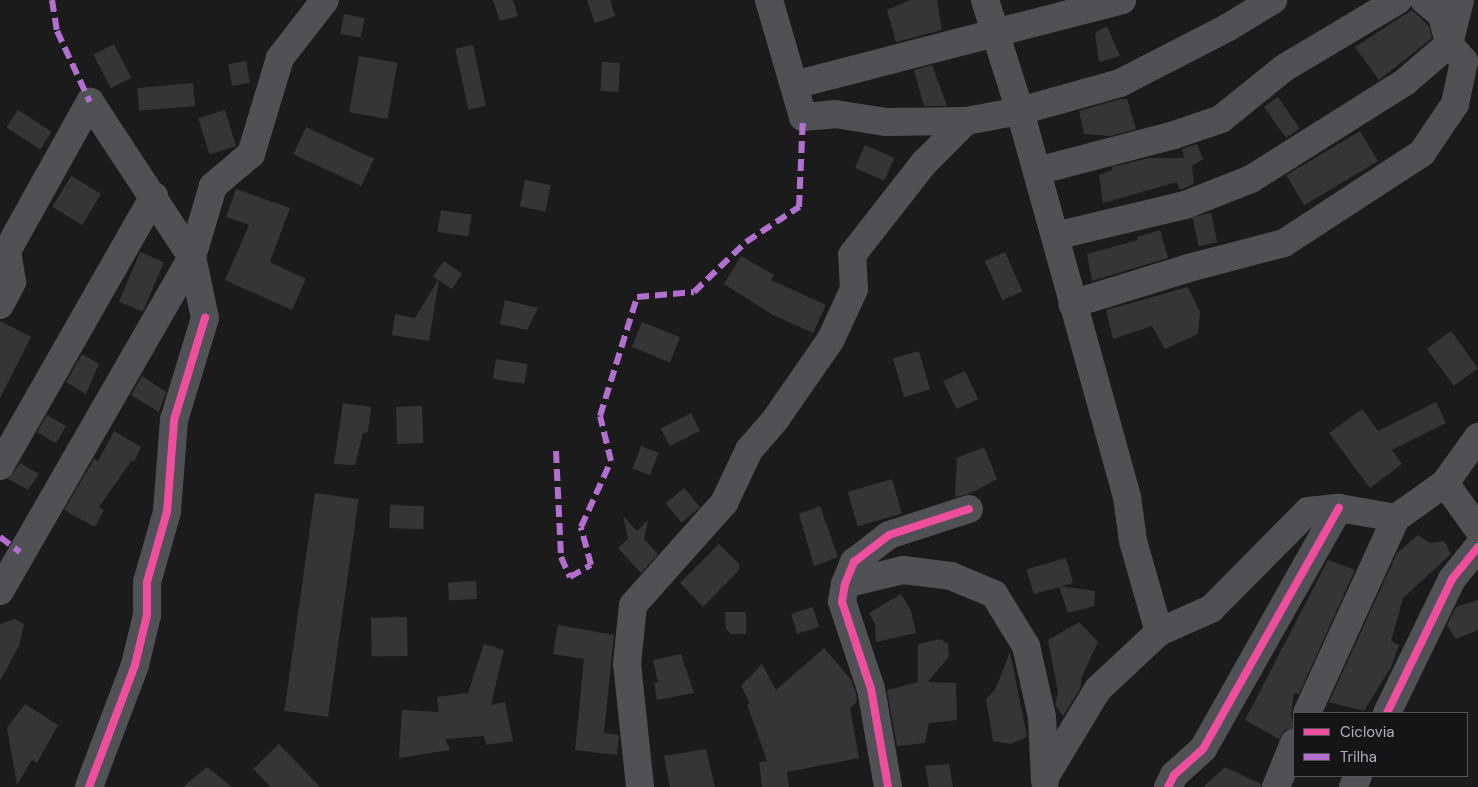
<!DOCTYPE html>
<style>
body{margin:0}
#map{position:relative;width:1478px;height:787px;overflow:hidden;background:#1b1b1c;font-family:"DM Sans",sans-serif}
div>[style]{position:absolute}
.building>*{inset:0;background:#353536;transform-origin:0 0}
.minor>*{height:28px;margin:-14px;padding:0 14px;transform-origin:14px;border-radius:14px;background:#505154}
.quiet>*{height:6px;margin-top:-3px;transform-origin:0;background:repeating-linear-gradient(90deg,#b36fd0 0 12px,transparent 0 18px)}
.cycleway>*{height:8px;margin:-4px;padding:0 4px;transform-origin:4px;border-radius:4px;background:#ef4d9e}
span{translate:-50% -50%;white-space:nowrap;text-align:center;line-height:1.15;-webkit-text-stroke:4px #151518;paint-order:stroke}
.legend{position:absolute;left:1293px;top:712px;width:175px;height:65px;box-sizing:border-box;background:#151518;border:1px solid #525459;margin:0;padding:6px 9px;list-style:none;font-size:15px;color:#aeb2bb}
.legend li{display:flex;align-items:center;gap:10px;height:25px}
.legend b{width:25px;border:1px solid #525459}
</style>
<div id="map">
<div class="building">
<i style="clip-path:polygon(493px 0,513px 0,518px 16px,500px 21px)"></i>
<i style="clip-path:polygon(587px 0,610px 0,615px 16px,595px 23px)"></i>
<i style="clip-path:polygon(910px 0,937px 0,942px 30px,896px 42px,887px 10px)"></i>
<i style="clip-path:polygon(1412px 10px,1429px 26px,1432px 38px,1379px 80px,1355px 47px)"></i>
<i style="left:344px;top:14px;width:21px;height:20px;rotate:11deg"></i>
<i style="clip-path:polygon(1107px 26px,1120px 56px,1099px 62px,1095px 33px)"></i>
<i style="left:114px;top:44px;width:38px;height:23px;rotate:63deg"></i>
<i style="left:473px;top:45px;width:62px;height:18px;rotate:78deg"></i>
<i style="left:359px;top:56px;width:39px;height:57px;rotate:10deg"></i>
<i style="left:246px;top:61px;width:22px;height:18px;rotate:80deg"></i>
<i style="left:602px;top:62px;width:18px;height:29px;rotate:3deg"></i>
<i style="clip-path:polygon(932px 65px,947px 106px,924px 106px,914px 70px)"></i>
<i style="left:193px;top:83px;width:23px;height:56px;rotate:85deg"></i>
<i style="left:1278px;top:97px;width:38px;height:17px;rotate:55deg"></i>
<i style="clip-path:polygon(1120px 99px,1127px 99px,1136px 129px,1111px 136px,1084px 134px,1079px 111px)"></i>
<i style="left:18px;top:110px;width:40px;height:21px;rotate:33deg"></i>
<i style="left:225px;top:110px;width:38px;height:28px;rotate:73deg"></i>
<i style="left:306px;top:127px;width:75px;height:30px;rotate:25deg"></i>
<i style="left:1360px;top:131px;width:35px;height:86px;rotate:59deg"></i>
<i style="clip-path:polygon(1197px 144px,1203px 159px,1192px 166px,1194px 184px,1180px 190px,1177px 182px,1103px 203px,1099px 175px,1112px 170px,1112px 167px,1149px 158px,1184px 158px,1182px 149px)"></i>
<i style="left:865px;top:145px;width:32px;height:25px;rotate:24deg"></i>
<i style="left:71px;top:176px;width:35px;height:36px;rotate:31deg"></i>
<i style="left:525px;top:180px;width:26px;height:27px;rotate:11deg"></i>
<i style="clip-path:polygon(236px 189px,290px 208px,270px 262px,306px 279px,292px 310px,225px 280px,249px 225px,226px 217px)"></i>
<i style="left:441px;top:210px;width:31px;height:22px;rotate:9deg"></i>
<i style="left:1211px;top:213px;width:30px;height:19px;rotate:78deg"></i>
<i style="clip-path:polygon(1160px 230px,1168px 258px,1092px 281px,1087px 254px,1138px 240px,1137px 237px)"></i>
<i style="left:140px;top:252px;width:26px;height:54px;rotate:23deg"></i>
<i style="left:1005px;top:252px;width:43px;height:22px;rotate:66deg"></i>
<i style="clip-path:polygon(741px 256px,774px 275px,771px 280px,826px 305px,813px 333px,773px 315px,724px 284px)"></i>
<i style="clip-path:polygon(444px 261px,462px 274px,452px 289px,439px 280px,429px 341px,392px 335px,395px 314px,415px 318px,438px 280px,433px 276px)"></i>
<i style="clip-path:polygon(1188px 287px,1200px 312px,1198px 334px,1165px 349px,1152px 326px,1113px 339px,1106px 310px)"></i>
<i style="clip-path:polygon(505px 300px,538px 308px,527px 330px,500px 324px)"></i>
<i style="clip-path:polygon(0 321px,31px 337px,0 398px)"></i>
<i style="left:642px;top:322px;width:41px;height:27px;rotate:22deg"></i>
<i style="left:1451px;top:331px;width:46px;height:30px;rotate:54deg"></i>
<i style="left:919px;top:351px;width:40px;height:27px;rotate:74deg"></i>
<i style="clip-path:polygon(82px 354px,99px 364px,86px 394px,66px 382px)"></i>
<i style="left:496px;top:359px;width:32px;height:20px;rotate:9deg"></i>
<i style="left:965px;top:371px;width:31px;height:24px;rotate:65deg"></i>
<i style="clip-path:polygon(142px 376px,166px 392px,159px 412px,131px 395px)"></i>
<i style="clip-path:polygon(1436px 402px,1446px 423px,1392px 450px,1402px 464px,1370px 488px,1329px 433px,1362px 409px,1378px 431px)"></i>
<i style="clip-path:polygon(343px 403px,371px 407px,368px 432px,363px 433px,355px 465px,334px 464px)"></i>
<i style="left:422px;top:406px;width:37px;height:26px;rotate:88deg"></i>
<i style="left:691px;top:413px;width:20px;height:34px;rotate:63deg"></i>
<i style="left:47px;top:415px;width:22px;height:20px;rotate:30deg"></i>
<i style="clip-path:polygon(114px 431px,141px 447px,134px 462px,132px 460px,99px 507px,104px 510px,95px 527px,64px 510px,94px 459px,98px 461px)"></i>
<i style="left:641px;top:446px;width:19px;height:24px;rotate:21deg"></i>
<i style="clip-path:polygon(984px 447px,997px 479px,969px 494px,955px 497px,957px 458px)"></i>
<i style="clip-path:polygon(20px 463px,39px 474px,28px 490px,8px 479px)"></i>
<i style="left:892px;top:479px;width:36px;height:46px;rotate:74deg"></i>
<i style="left:684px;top:488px;width:25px;height:24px;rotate:50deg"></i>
<i style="left:315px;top:493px;width:44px;height:220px;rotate:8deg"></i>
<i style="left:390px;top:505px;width:34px;height:23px;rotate:2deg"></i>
<i style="clip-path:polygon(820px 506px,838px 557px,814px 566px,799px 514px)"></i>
<i style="clip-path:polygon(623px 516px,637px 531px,648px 520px,644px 539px,658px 554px,641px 573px,618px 548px,628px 539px)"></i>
<i style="clip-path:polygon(1418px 535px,1430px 543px,1444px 541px,1451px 554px,1403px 598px,1391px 641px,1399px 645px,1391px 667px,1364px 711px,1329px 702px,1397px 553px)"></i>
<i style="clip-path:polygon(719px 544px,739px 564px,739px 570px,703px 607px,680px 583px)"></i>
<i style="left:1066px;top:558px;width:26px;height:41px;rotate:74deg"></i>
<i style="clip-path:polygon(1328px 560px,1355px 570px,1299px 694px,1294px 693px,1291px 714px,1294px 728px,1285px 730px,1279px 739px,1245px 720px)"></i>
<i style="left:476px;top:581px;width:18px;height:28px;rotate:87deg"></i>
<i style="clip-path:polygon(1059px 586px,1095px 591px,1094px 606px,1068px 613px)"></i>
<i style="clip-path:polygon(901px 594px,911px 611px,916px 633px,876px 642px,875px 624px,869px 613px)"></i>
<i style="clip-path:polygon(1478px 600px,1478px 630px,1456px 639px,1447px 625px,1456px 607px)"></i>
<i style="left:813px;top:607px;width:21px;height:23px;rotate:73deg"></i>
<i style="clip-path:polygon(725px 612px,746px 612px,746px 634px,731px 634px,726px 629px)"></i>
<i style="left:407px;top:617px;width:39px;height:36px;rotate:89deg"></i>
<i style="clip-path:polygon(15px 619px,24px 624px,19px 646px,0 681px,0 624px)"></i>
<i style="clip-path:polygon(1079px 622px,1098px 642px,1082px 676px,1080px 689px,1063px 716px,1055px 705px,1058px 692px,1048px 640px)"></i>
<i style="clip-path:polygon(558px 625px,614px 635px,604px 733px,619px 735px,617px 755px,575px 750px,584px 659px,553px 654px)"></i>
<i style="clip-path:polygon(940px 639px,948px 644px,949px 656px,928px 682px,956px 683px,957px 720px,929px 723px,925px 743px,897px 746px,887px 690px,918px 682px,918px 644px)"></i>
<i style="clip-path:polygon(484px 644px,504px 650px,491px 705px,505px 702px,513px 741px,486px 745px,484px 736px,445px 739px,450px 750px,399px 758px,402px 710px,439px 712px,437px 697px,468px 693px)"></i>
<i style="clip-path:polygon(824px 648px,851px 680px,856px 693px,857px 702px,850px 708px,859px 758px,787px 772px,789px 787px,762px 787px,759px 762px,767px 761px,747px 704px,750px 703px,741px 686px,762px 664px,776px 690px)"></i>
<i style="clip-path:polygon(1010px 652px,1027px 737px,1011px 744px,993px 741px,986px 699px,995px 690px)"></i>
<i style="clip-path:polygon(681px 654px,694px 693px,657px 700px,654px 683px,658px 682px,653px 660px)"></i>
<i style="clip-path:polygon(25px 704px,58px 725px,37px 763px,32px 760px,17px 785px,7px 728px)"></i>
<i style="clip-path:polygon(279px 744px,320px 787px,271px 787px,253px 769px)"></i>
<i style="clip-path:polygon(706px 749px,715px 787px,670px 787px,664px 756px)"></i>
<i style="clip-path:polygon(949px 764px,953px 787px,929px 787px,925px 766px)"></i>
<i style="clip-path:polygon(207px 767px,232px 787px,183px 787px)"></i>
<i style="clip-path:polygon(1225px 767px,1261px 784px,1261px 787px,1203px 787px)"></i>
</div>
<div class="minor">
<i style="left:769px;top:0;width:122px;rotate:73.8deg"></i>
<i style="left:803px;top:117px;width:32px;rotate:-5deg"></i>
<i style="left:835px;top:114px;width:52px;rotate:8.9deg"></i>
<i style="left:886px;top:122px;width:80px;rotate:-0.7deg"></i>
<i style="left:985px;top:0;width:116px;rotate:72.5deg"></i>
<i style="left:1020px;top:111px;width:104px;rotate:-15.6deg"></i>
<i style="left:1120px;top:83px;width:120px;rotate:-27.2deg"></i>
<i style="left:1227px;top:28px;width:54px;rotate:-31.3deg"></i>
<i style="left:1424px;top:0;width:23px;rotate:40deg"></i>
<i style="left:1442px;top:15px;width:30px;rotate:76deg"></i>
<i style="left:1449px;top:44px;width:45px;rotate:-76deg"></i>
<i style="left:794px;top:85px;width:339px;rotate:-14.5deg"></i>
<i style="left:1037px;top:171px;width:142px;rotate:-14.7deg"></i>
<i style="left:1174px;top:135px;width:50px;rotate:-18.8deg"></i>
<i style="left:1221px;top:119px;width:81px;rotate:-39deg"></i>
<i style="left:1284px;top:68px;width:133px;rotate:-30.8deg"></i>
<i style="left:1055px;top:236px;width:134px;rotate:-13.4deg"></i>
<i style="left:1185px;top:205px;width:71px;rotate:-21.5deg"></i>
<i style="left:1251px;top:179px;width:182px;rotate:-32.2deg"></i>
<i style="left:1405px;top:82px;width:58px;rotate:-40.8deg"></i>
<i style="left:1449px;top:44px;width:23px;rotate:49deg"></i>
<i style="left:1464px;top:61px;width:44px;rotate:101.8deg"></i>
<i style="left:1455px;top:104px;width:59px;rotate:124deg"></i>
<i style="left:1422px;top:153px;width:165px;rotate:146.9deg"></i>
<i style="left:1284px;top:243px;width:98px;rotate:165.3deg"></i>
<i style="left:1189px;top:268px;width:122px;rotate:162.9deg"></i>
<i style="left:0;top:305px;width:26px;rotate:-62deg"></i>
<i style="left:12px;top:282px;width:31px;rotate:-99deg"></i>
<i style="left:7px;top:251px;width:171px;rotate:-60.9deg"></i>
<i style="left:90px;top:102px;width:186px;rotate:56.7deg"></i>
<i style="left:192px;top:257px;width:74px;rotate:-73.5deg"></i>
<i style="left:213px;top:186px;width:50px;rotate:-40.1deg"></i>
<i style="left:251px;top:154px;width:100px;rotate:-73.2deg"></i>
<i style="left:280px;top:58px;width:73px;rotate:-52.2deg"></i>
<i style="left:0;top:466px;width:311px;rotate:-60.3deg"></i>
<i style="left:1445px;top:483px;width:57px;rotate:54.3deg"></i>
<i style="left:845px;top:584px;width:60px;rotate:-13.6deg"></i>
<i style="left:903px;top:570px;width:48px;rotate:7.1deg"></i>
<i style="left:951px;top:576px;width:47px;rotate:22.7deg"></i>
<i style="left:994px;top:594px;width:61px;rotate:58.4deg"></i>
<i style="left:1026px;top:646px;width:73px;rotate:77.3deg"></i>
<i style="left:1042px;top:717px;width:64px;rotate:87.3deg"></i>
<i style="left:0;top:591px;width:385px;rotate:-60.1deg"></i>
<i style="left:192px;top:257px;width:62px;rotate:78deg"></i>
<i style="left:205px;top:318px;width:107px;rotate:106.9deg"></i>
<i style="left:174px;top:420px;width:92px;rotate:94.4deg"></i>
<i style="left:167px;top:512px;width:73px;rotate:105.9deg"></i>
<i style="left:147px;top:582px;width:33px;rotate:90deg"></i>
<i style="left:147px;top:615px;width:51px;rotate:103.5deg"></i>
<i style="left:135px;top:665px;width:130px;rotate:110.7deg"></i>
<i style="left:1159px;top:632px;width:57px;rotate:-23.9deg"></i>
<i style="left:1211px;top:609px;width:138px;rotate:-45.3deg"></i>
<i style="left:1308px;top:511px;width:31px;rotate:-6deg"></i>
<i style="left:1339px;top:508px;width:58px;rotate:10deg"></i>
<i style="left:1396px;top:518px;width:60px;rotate:-35.5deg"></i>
<i style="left:1445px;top:483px;width:57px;rotate:-54.3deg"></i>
<i style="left:1307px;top:713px;width:214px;rotate:-65.5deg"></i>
<i style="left:1387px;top:713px;width:149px;rotate:-64.1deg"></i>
<i style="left:1452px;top:579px;width:41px;rotate:-50.9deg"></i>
<i style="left:640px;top:787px;width:124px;rotate:-96deg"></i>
<i style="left:627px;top:664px;width:59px;rotate:-84.2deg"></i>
<i style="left:633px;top:605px;width:137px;rotate:-48.3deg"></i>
<i style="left:724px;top:503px;width:59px;rotate:-64.7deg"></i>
<i style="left:749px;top:450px;width:40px;rotate:-49deg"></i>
<i style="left:775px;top:420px;width:98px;rotate:-55.3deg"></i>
<i style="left:831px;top:339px;width:55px;rotate:-65.3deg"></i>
<i style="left:854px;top:289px;width:34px;rotate:-93deg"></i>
<i style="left:852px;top:255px;width:117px;rotate:-52deg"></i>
<i style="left:924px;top:163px;width:59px;rotate:-45deg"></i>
<i style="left:966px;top:121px;width:55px;rotate:-10.5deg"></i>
<i style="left:1020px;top:111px;width:401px;rotate:74.5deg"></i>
<i style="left:1127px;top:497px;width:44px;rotate:82.2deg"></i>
<i style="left:1133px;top:541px;width:95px;rotate:74.1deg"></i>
<i style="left:1159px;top:632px;width:83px;rotate:136.9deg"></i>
<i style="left:1098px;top:689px;width:103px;rotate:121.1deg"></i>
<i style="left:888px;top:787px;width:99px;rotate:-99.8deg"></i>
<i style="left:871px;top:689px;width:92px;rotate:-108.4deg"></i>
<i style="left:842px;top:602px;width:18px;rotate:-81deg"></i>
<i style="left:845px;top:584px;width:24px;rotate:-68deg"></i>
<i style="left:854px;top:562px;width:44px;rotate:-37.6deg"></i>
<i style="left:889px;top:535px;width:84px;rotate:-18deg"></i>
<i style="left:1168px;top:787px;width:13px;rotate:-63deg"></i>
<i style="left:1174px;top:775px;width:39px;rotate:-42deg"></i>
<i style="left:1203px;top:749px;width:277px;rotate:-60.6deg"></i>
<i style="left:1276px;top:787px;width:48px;rotate:-67.8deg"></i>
<i style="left:1353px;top:787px;width:12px;rotate:-66deg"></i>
</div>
<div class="quiet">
<i style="left:52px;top:0;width:31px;rotate:81deg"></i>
<i style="left:57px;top:31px;width:78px;rotate:65.1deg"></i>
<i style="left:556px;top:451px;width:106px;rotate:87.3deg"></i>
<i style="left:561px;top:557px;width:22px;rotate:66deg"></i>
<i style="left:570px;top:577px;width:24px;rotate:-30deg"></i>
<i style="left:591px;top:565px;width:39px;rotate:-105deg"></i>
<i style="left:581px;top:527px;width:72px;rotate:-65.6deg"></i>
<i style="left:611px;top:461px;width:46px;rotate:-103.7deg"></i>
<i style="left:600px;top:416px;width:125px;rotate:-72.7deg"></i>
<i style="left:637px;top:297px;width:57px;rotate:-5deg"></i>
<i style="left:694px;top:292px;width:72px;rotate:-43.9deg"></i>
<i style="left:746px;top:242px;width:64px;rotate:-33.4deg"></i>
<i style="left:799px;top:207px;width:90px;rotate:-87.5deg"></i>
<i style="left:0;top:537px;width:25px;rotate:37deg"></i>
</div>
<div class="cycleway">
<i style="left:1387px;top:713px;width:149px;rotate:-64.1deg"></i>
<i style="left:1452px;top:579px;width:41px;rotate:-50.9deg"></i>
<i style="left:89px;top:787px;width:130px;rotate:-69.3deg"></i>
<i style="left:135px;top:665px;width:51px;rotate:-76.5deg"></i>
<i style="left:147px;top:615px;width:33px;rotate:-90deg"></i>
<i style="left:147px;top:582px;width:73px;rotate:-74.1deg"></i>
<i style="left:167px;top:512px;width:92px;rotate:-85.6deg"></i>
<i style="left:174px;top:420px;width:107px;rotate:-73.1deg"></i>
<i style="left:888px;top:787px;width:99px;rotate:-99.8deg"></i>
<i style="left:871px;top:689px;width:92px;rotate:-108.4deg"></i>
<i style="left:842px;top:602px;width:18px;rotate:-81deg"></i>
<i style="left:845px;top:584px;width:24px;rotate:-68deg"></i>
<i style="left:854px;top:562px;width:44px;rotate:-37.6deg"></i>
<i style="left:889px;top:535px;width:84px;rotate:-18deg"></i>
<i style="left:1168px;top:787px;width:13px;rotate:-63deg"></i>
<i style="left:1174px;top:775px;width:39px;rotate:-42deg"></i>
<i style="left:1203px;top:749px;width:277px;rotate:-60.6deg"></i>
</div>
<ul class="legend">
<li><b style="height:6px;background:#ef4d9e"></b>Ciclovia</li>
<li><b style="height:6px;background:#b36fd0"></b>Trilha</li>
</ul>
</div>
